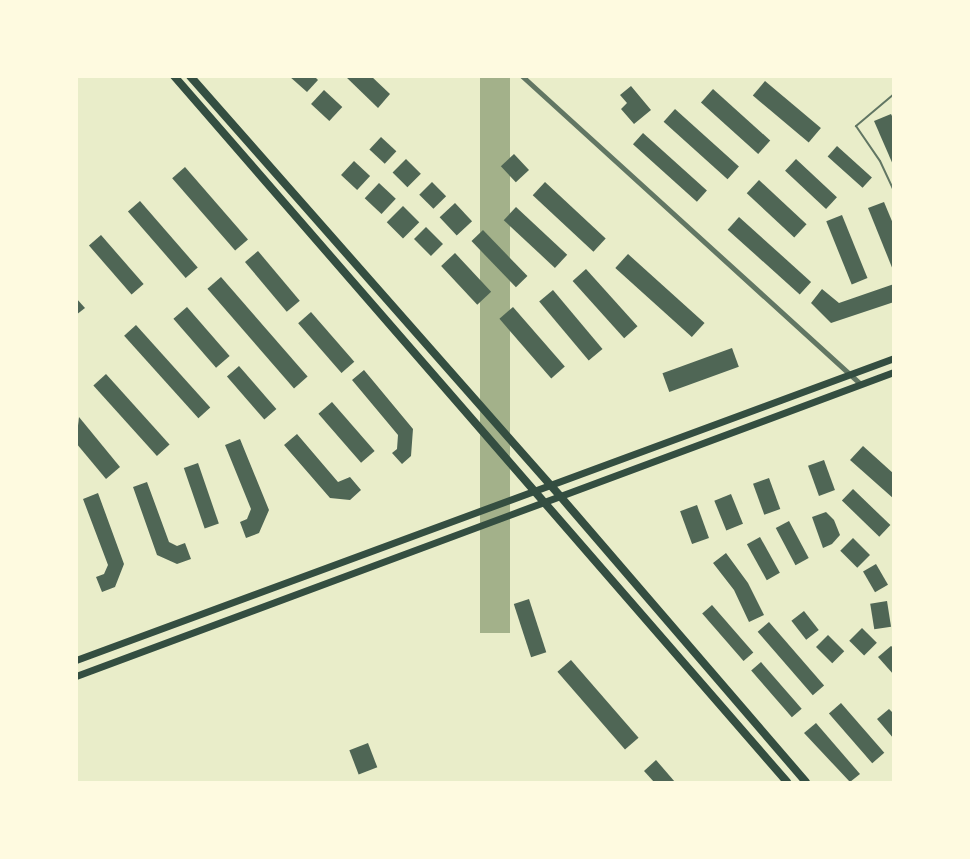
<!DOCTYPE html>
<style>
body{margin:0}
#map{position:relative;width:970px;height:859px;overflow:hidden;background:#e9edc9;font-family:"Titillium Web",sans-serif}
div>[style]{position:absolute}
.water>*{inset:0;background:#a3b18a;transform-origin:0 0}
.building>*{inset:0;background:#4f6655;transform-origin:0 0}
.service>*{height:2px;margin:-1px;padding:0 1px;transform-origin:1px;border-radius:1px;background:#617663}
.minor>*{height:5px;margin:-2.5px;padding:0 2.5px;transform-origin:2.5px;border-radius:2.5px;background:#617663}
.secondary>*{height:7px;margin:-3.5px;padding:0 3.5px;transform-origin:3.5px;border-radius:3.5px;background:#344e41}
.primary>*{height:8px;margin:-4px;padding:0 4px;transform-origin:4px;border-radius:4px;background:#344e41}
span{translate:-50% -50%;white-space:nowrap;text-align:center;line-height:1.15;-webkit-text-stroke:5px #fefae0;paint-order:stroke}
.frame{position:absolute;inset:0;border:78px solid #fefae0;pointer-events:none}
</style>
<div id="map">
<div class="water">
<i style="left:480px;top:77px;width:30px;height:556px"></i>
</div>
<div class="building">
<i style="clip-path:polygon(289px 76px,314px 76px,318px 80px,307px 92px)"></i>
<i style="clip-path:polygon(345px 76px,371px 76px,390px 94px,378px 108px)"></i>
<i style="left:765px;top:81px;width:73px;height:19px;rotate:40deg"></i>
<i style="clip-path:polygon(631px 86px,651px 110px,634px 124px,621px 109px,627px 103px,620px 95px)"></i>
<i style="left:713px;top:89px;width:77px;height:18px;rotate:42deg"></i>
<i style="left:324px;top:90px;width:25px;height:19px;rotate:43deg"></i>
<i style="left:675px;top:109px;width:86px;height:17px;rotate:42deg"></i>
<i style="clip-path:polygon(891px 114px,894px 120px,894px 167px,874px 121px)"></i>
<i style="left:643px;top:133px;width:86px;height:15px;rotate:42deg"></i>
<i style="left:381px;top:137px;width:21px;height:17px;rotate:43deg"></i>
<i style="left:837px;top:146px;width:47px;height:14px;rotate:42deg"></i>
<i style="left:514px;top:154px;width:22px;height:18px;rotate:47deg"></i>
<i style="left:406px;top:159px;width:21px;height:19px;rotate:45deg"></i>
<i style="left:796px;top:159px;width:56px;height:16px;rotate:43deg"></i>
<i style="left:354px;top:161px;width:22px;height:19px;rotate:43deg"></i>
<i style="left:185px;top:167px;width:96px;height:17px;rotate:49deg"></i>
<i style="left:759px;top:180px;width:65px;height:18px;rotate:43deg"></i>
<i style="left:432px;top:182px;width:20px;height:18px;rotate:45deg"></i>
<i style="left:545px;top:182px;width:83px;height:18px;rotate:43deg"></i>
<i style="left:379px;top:183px;width:23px;height:21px;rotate:43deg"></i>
<i style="left:140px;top:201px;width:88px;height:16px;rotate:49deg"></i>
<i style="clip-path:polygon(884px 202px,894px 226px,893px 270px,868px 208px)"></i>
<i style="left:455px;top:203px;width:25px;height:21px;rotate:47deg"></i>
<i style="left:403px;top:206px;width:23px;height:23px;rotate:45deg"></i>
<i style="left:516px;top:207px;width:70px;height:18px;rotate:43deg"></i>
<i style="left:842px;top:215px;width:68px;height:17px;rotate:68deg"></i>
<i style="left:739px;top:217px;width:97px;height:17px;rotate:42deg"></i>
<i style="left:426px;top:227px;width:24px;height:17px;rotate:45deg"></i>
<i style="left:483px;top:230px;width:64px;height:16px;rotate:46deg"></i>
<i style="left:101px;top:235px;width:65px;height:16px;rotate:49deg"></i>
<i style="left:258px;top:251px;width:65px;height:17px;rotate:50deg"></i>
<i style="left:455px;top:253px;width:53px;height:19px;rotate:47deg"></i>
<i style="left:628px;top:254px;width:103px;height:19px;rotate:42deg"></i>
<i style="left:586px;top:269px;width:77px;height:18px;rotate:48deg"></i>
<i style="left:221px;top:277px;width:132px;height:18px;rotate:49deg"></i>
<i style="clip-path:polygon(894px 284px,894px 302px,831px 323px,811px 303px,822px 289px,839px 303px)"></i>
<i style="left:553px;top:290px;width:77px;height:18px;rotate:50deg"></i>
<i style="clip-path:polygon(76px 298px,85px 308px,76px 315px)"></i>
<i style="left:187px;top:307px;width:65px;height:18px;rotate:49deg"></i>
<i style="left:513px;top:307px;width:79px;height:18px;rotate:49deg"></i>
<i style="left:311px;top:312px;width:66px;height:17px;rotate:49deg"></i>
<i style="left:136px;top:325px;width:111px;height:16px;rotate:48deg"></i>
<i style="left:732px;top:348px;width:20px;height:74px;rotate:70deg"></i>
<i style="left:239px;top:366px;width:57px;height:16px;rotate:49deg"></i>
<i style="clip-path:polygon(364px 370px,413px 429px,411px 456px,402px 464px,392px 453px,397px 449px,398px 435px,352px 380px)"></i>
<i style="left:106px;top:374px;width:95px;height:17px;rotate:48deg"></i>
<i style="left:332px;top:402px;width:65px;height:18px;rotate:49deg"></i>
<i style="clip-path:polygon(79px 417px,120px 467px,106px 479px,76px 443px)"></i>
<i style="clip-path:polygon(297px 434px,338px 482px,350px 477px,361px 490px,350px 500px,330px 498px,284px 445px)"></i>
<i style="clip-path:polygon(240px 439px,269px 510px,259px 533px,246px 538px,240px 522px,247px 519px,251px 509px,225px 445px)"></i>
<i style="clip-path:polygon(863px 446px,894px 474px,894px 499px,850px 460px)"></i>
<i style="left:824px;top:460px;width:32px;height:17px;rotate:70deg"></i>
<i style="left:198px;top:463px;width:64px;height:15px;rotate:71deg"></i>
<i style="left:769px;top:478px;width:33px;height:17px;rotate:70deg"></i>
<i style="clip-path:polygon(147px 482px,169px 542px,177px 546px,185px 543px,191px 559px,177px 564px,157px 555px,133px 487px)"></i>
<i style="left:853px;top:489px;width:52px;height:16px;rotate:44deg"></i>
<i style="clip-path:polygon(98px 493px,124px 564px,115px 587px,102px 592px,96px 577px,104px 574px,108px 565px,83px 499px)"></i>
<i style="left:731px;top:494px;width:32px;height:18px;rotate:68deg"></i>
<i style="left:697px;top:505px;width:35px;height:18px;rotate:70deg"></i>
<i style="clip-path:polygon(826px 512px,834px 520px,840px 535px,832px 544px,823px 548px,812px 517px)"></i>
<i style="left:789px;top:521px;width:42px;height:15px;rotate:62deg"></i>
<i style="left:760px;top:537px;width:41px;height:15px;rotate:61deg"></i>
<i style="left:853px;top:538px;width:24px;height:18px;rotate:45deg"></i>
<i style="clip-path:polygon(726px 553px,748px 583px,764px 615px,749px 622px,734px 590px,713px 563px)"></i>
<i style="left:876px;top:564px;width:24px;height:15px;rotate:60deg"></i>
<i style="left:529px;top:599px;width:56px;height:16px;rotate:72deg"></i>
<i style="left:887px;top:601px;width:26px;height:17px;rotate:81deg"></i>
<i style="left:712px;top:605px;width:63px;height:13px;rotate:49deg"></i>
<i style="left:804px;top:611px;width:24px;height:16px;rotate:52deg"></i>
<i style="left:769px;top:622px;width:84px;height:15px;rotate:49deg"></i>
<i style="left:862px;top:628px;width:21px;height:18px;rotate:45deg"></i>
<i style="left:828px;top:635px;width:23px;height:17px;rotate:45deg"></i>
<i style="clip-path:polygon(891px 646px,894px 648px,894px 675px,878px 657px)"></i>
<i style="left:571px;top:660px;width:103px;height:18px;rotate:49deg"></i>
<i style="left:761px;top:662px;width:62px;height:13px;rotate:49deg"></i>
<i style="left:841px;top:703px;width:66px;height:16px;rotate:49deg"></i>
<i style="clip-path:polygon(889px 709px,894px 714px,894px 739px,877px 719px)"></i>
<i style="clip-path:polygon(816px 723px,860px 774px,850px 782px,804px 733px)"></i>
<i style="left:368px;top:743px;width:26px;height:20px;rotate:69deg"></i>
<i style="clip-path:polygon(656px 760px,675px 782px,654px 782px,644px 771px)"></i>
</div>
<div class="service">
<i style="left:894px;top:94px;width:50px;rotate:139.9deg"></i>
<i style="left:856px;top:126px;width:42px;rotate:55.6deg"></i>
<i style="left:880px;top:161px;width:33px;rotate:65deg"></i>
</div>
<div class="minor">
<i style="left:522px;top:76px;width:456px;rotate:42.3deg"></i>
</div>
<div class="secondary">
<i style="left:76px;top:660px;width:872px;rotate:-20.26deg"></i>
<i style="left:76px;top:676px;width:873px;rotate:-20.39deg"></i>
</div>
<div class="primary">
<i style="left:174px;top:76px;width:935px;rotate:49.03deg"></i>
<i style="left:190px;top:76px;width:560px;rotate:48.62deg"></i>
<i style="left:560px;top:496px;width:377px;rotate:49.3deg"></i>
</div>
<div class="frame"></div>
</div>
